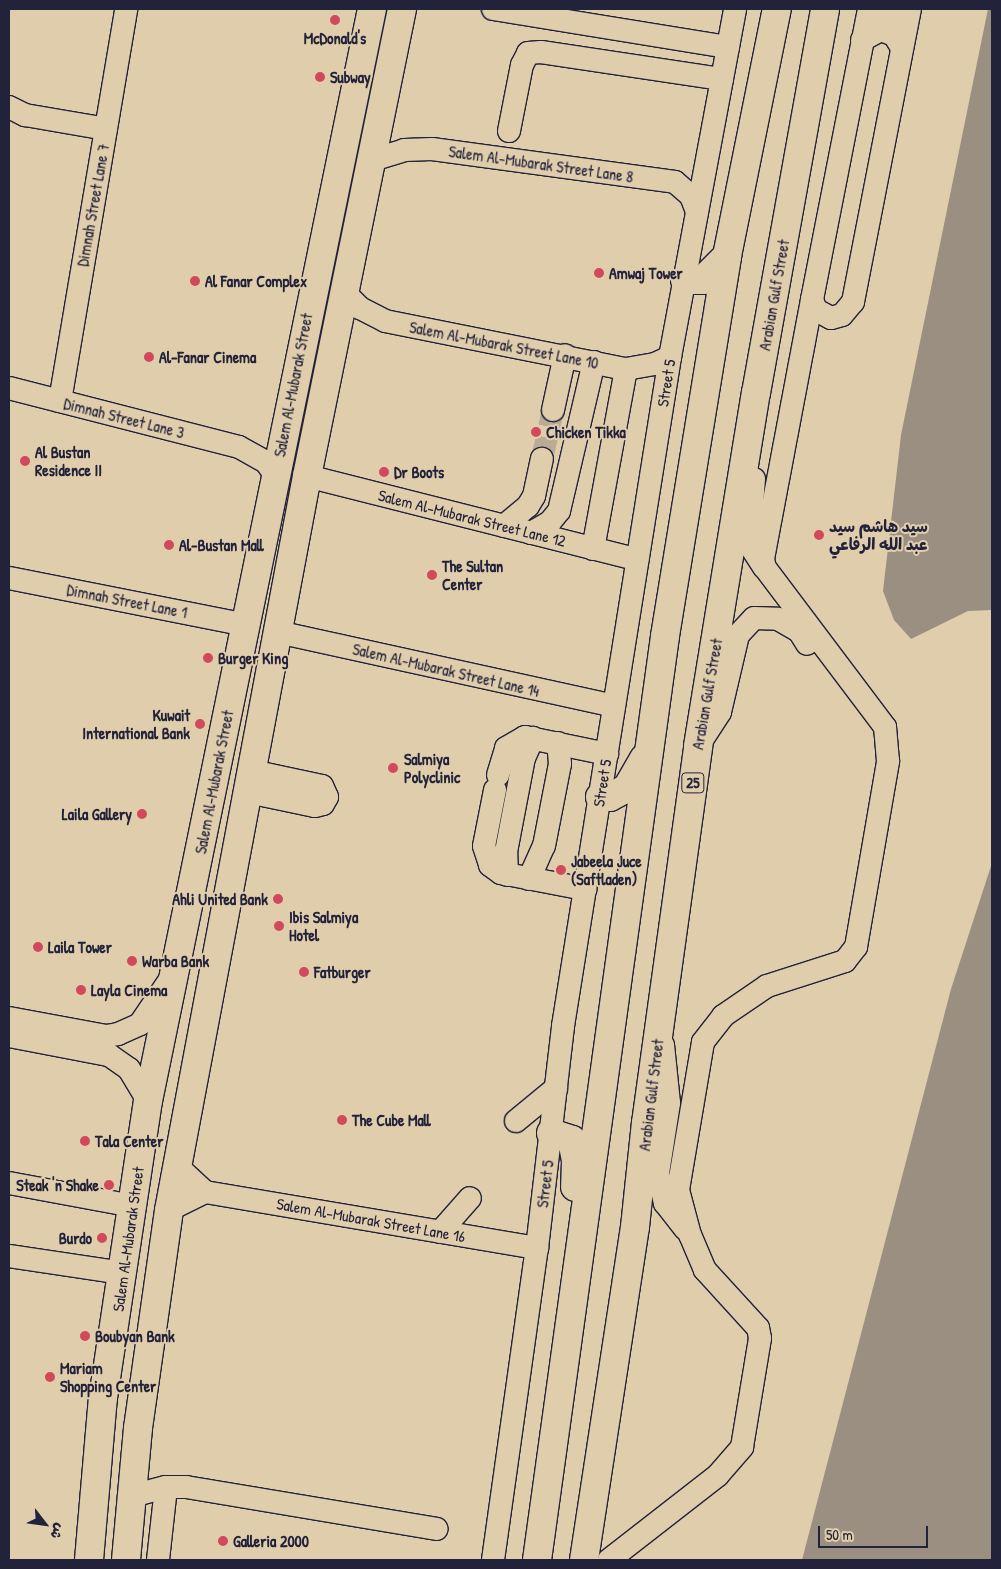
<!DOCTYPE html>
<meta charset="utf-8">
<style>
body{margin:0}
#map{position:relative;width:1001px;height:1569px;overflow:hidden;background:#e0cdab;font-family:"Patrick Hand","Playpen Sans Arabic",sans-serif}
div>[style]{position:absolute}
.water>*{inset:0;background:#9a8f81}
.minor-tunnel>*{height:22px;margin-top:-11px;transform-origin:0;background:repeating-linear-gradient(90deg,#baab95 0 22px,transparent 0 33px)}
.roads{filter:drop-shadow(1px 0 #22223b) drop-shadow(-1px 0 #22223b) drop-shadow(0 1px #22223b) drop-shadow(0 -1px #22223b)}
.minor>*{height:22px;margin:-11px;padding:0 11px;transform-origin:11px;border-radius:11px;background:#e0cdab}
.major>*{height:28px;margin:-14px;padding:0 14px;transform-origin:14px;border-radius:14px;background:#e0cdab}
.dots>*{width:14px;height:14px;translate:-50% -50%;box-sizing:border-box;border:2px solid #e0cdab;border-radius:50%}
span{translate:-50% -50%;white-space:nowrap;text-align:center;line-height:1.15;-webkit-text-stroke:4px #e0cdab;paint-order:stroke}
.shield-label span{padding:1px 4px;background:#e0cdab;border:1px solid;border-radius:4px;-webkit-text-stroke-width:0}
.shield-label{font-size:15px;color:#22223b;font-weight:700}
.poi-label{font-size:16px;color:#22223b;font-weight:700}
.left{translate:0 -50%;text-align:left}
.right{translate:-100% -50%;text-align:right}
.street-label{font-size:16px;color:#22223b}
.frame{position:absolute;inset:0;border:10px solid #22223b;pointer-events:none}
.north{position:absolute;left:20px;top:1499px;width:50px;height:50px;-webkit-text-stroke:4px #e0cdab;paint-order:stroke;rotate:120deg;font-size:14px;font-weight:700;line-height:20px;text-align:center;color:#22223b}
.north::after{content:'';display:block;margin:auto;width:18px;height:22px;background:#22223b;clip-path:polygon(50% 0,100% 100%,50% 72%,0 100%)}
.scale{position:absolute;left:818px;top:1526px;width:110px;height:22px;box-sizing:border-box;border:2px solid #22223b;border-top:0;padding-left:6px;font-size:15px;line-height:18px;white-space:nowrap;color:#22223b;-webkit-text-stroke:4px #e0cdab;paint-order:stroke}
</style>
<div id="map">
<div class="water">
<i style="clip-path:polygon(988px 9px,992px 9px,992px 610px,968px 611px,911px 639px,894px 620px,883px 591px,901px 435px)"></i>
<i style="clip-path:polygon(992px 863px,992px 1560px,802px 1560px,951px 989px)"></i>
</div>
<div class="minor-tunnel">
<i style="left:542px;top:459px;width:50px;rotate:-77.3deg"></i>
</div>
<div class="roads">
<div class="minor">
<i style="left:493px;top:9px;width:238px;rotate:9.2deg"></i>
<i style="left:869px;top:9px;width:297px;rotate:101.1deg"></i>
<i style="left:812px;top:300px;width:11px;rotate:68deg"></i>
<i style="left:816px;top:310px;width:17px;rotate:28deg"></i>
<i style="left:831px;top:318px;width:11px;rotate:-15deg"></i>
<i style="left:842px;top:315px;width:17px;rotate:-50deg"></i>
<i style="left:853px;top:302px;width:298px;rotate:-79deg"></i>
<i style="left:877px;top:9px;width:16px;rotate:22deg"></i>
<i style="left:892px;top:15px;width:18px;rotate:-19deg"></i>
<i style="left:862px;top:40px;width:21px;rotate:-28deg"></i>
<i style="left:881px;top:30px;width:14px;rotate:21deg"></i>
<i style="left:894px;top:35px;width:15px;rotate:58deg"></i>
<i style="left:9px;top:107px;width:18px;rotate:27deg"></i>
<i style="left:25px;top:115px;width:82px;rotate:9.8deg"></i>
<i style="left:509px;top:131px;width:67px;rotate:-78.9deg"></i>
<i style="left:522px;top:65px;width:13px;rotate:-63deg"></i>
<i style="left:528px;top:53px;width:13px;rotate:-4deg"></i>
<i style="left:541px;top:52px;width:183px;rotate:8.5deg"></i>
<i style="left:369px;top:161px;width:37px;rotate:-17deg"></i>
<i style="left:404px;top:150px;width:28px;rotate:-2deg"></i>
<i style="left:432px;top:149px;width:245px;rotate:7.7deg"></i>
<i style="left:675px;top:182px;width:21px;rotate:41deg"></i>
<i style="left:691px;top:196px;width:17px;rotate:69deg"></i>
<i style="left:345px;top:293px;width:21px;rotate:45deg"></i>
<i style="left:360px;top:308px;width:28px;rotate:27deg"></i>
<i style="left:385px;top:321px;width:246px;rotate:11.3deg"></i>
<i style="left:626px;top:369px;width:29px;rotate:-10deg"></i>
<i style="left:655px;top:364px;width:17px;rotate:-25deg"></i>
<i style="left:9px;top:388px;width:237px;rotate:14.4deg"></i>
<i style="left:239px;top:447px;width:31px;rotate:29deg"></i>
<i style="left:266px;top:462px;width:16px;rotate:55deg"></i>
<i style="left:60px;top:401px;width:398px;rotate:-80.4deg"></i>
<i style="left:553px;top:410px;width:56px;rotate:-77.7deg"></i>
<i style="left:307px;top:476px;width:341px;rotate:14.2deg"></i>
<i style="left:754px;top:479px;width:65px;rotate:94.4deg"></i>
<i style="left:749px;top:544px;width:27px;rotate:57deg"></i>
<i style="left:504px;top:526px;width:31px;rotate:-40deg"></i>
<i style="left:528px;top:506px;width:12px;rotate:-59deg"></i>
<i style="left:534px;top:496px;width:38px;rotate:-78deg"></i>
<i style="left:531px;top:533px;width:22px;rotate:-30deg"></i>
<i style="left:550px;top:522px;width:14px;rotate:-51deg"></i>
<i style="left:559px;top:511px;width:153px;rotate:-76.8deg"></i>
<i style="left:593px;top:549px;width:183px;rotate:-79.6deg"></i>
<i style="left:9px;top:578px;width:242px;rotate:11.2deg"></i>
<i style="left:278px;top:632px;width:344px;rotate:12.4deg"></i>
<i style="left:700px;top:743px;width:37px;rotate:-57deg"></i>
<i style="left:720px;top:712px;width:79px;rotate:-76.8deg"></i>
<i style="left:738px;top:635px;width:23px;rotate:-47deg"></i>
<i style="left:754px;top:618px;width:24px;rotate:2deg"></i>
<i style="left:778px;top:619px;width:24px;rotate:30deg"></i>
<i style="left:799px;top:631px;width:15px;rotate:58deg"></i>
<i style="left:498px;top:775px;width:28px;rotate:-73deg"></i>
<i style="left:506px;top:748px;width:22px;rotate:-30deg"></i>
<i style="left:525px;top:737px;width:84px;rotate:11.7deg"></i>
<i style="left:495px;top:790px;width:57px;rotate:101.1deg"></i>
<i style="left:484px;top:846px;width:20px;rotate:72deg"></i>
<i style="left:490px;top:865px;width:14px;rotate:36deg"></i>
<i style="left:501px;top:873px;width:86px;rotate:10.8deg"></i>
<i style="left:248px;top:792px;width:68px;rotate:11.8deg"></i>
<i style="left:315px;top:806px;width:8px;rotate:-14deg"></i>
<i style="left:323px;top:804px;width:8px;rotate:-60deg"></i>
<i style="left:327px;top:797px;width:12px;rotate:-114deg"></i>
<i style="left:322px;top:786px;width:72px;rotate:-167.9deg"></i>
<i style="left:507px;top:875px;width:23px;rotate:-92deg"></i>
<i style="left:506px;top:852px;width:96px;rotate:-79.2deg"></i>
<i style="left:524px;top:758px;width:22px;rotate:-66deg"></i>
<i style="left:529px;top:879px;width:36px;rotate:-66deg"></i>
<i style="left:544px;top:846px;width:84px;rotate:-79deg"></i>
<i style="left:560px;top:764px;width:21px;rotate:-95deg"></i>
<i style="left:9px;top:1018px;width:99px;rotate:10.5deg"></i>
<i style="left:106px;top:1036px;width:12px;rotate:-9deg"></i>
<i style="left:118px;top:1034px;width:24px;rotate:-24deg"></i>
<i style="left:140px;top:1024px;width:55px;rotate:-56deg"></i>
<i style="left:9px;top:1036px;width:102px;rotate:10.8deg"></i>
<i style="left:109px;top:1055px;width:24px;rotate:35deg"></i>
<i style="left:129px;top:1069px;width:37px;rotate:59deg"></i>
<i style="left:663px;top:1045px;width:58px;rotate:84.1deg"></i>
<i style="left:669px;top:1103px;width:71px;rotate:98.9deg"></i>
<i style="left:658px;top:1173px;width:31px;rotate:77deg"></i>
<i style="left:665px;top:1203px;width:33px;rotate:52deg"></i>
<i style="left:516px;top:1121px;width:52px;rotate:-39.5deg"></i>
<i style="left:177px;top:1166px;width:38px;rotate:43deg"></i>
<i style="left:205px;top:1192px;width:337px;rotate:9.6deg"></i>
<i style="left:9px;top:1183px;width:126px;rotate:10.5deg"></i>
<i style="left:169px;top:1210px;width:40px;rotate:-26.6deg"></i>
<i style="left:440px;top:1232px;width:45px;rotate:-48.6deg"></i>
<i style="left:9px;top:1256px;width:115px;rotate:8.5deg"></i>
<i style="left:132px;top:1496px;width:35px;rotate:-15deg"></i>
<i style="left:166px;top:1487px;width:20px"></i>
<i style="left:186px;top:1487px;width:254px;rotate:9.5deg"></i>
<i style="left:158px;top:1560px;width:73px;rotate:-83.7deg"></i>
<i style="left:493px;top:1560px;width:315px;rotate:-82deg"></i>
<i style="left:537px;top:1248px;width:224px;rotate:-83.3deg"></i>
<i style="left:563px;top:1026px;width:678px;rotate:-80.91deg"></i>
<i style="left:670px;top:357px;width:354px;rotate:-79.4deg"></i>
<i style="left:609px;top:1560px;width:138px;rotate:-37.9deg"></i>
<i style="left:718px;top:1475px;width:37px;rotate:-49deg"></i>
<i style="left:742px;top:1447px;width:110px;rotate:-80.6deg"></i>
<i style="left:760px;top:1338px;width:10px;rotate:-101deg"></i>
<i style="left:758px;top:1328px;width:79px;rotate:-132.4deg"></i>
<i style="left:705px;top:1270px;width:38px;rotate:-113deg"></i>
<i style="left:690px;top:1235px;width:47px;rotate:-104.9deg"></i>
<i style="left:678px;top:1190px;width:150px;rotate:-80.4deg"></i>
<i style="left:703px;top:1042px;width:33px;rotate:-52deg"></i>
<i style="left:723px;top:1016px;width:53px;rotate:-34.3deg"></i>
<i style="left:767px;top:986px;width:82px;rotate:-17.8deg"></i>
<i style="left:845px;top:961px;width:18px;rotate:-52deg"></i>
<i style="left:856px;top:947px;width:189px;rotate:-80.2deg"></i>
<i style="left:888px;top:761px;width:34px;rotate:-95deg"></i>
<i style="left:885px;top:727px;width:199px;rotate:-127deg"></i>
<i style="left:765px;top:568px;width:9px;rotate:-103deg"></i>
<i style="left:763px;top:559px;width:264px;rotate:-79.3deg"></i>
</div>
<div class="major">
<i style="left:685px;top:280px;width:18px"></i>
<i style="left:703px;top:280px;width:34px;rotate:-45deg"></i>
<i style="left:600px;top:797px;width:10px"></i>
<i style="left:610px;top:797px;width:19px;rotate:-28deg"></i>
<i style="left:627px;top:788px;width:34px;rotate:-60deg"></i>
<i style="left:551px;top:1133px;width:22px;rotate:18deg"></i>
<i style="left:572px;top:1140px;width:21px;rotate:79deg"></i>
<i style="left:576px;top:1161px;width:26px;rotate:92deg"></i>
<i style="left:89px;top:1560px;width:163px;rotate:-85.1deg"></i>
<i style="left:103px;top:1398px;width:300px;rotate:-81.4deg"></i>
<i style="left:148px;top:1101px;width:1115px;rotate:-78.41deg"></i>
<i style="left:126px;top:1560px;width:133px;rotate:-84.8deg"></i>
<i style="left:138px;top:1428px;width:220px;rotate:-81.9deg"></i>
<i style="left:169px;top:1210px;width:747px;rotate:-79.35deg"></i>
<i style="left:307px;top:476px;width:477px;rotate:-78.5deg"></i>
<i style="left:537px;top:1560px;width:933px;rotate:-82.11deg"></i>
<i style="left:665px;top:636px;width:385px;rotate:-80.7deg"></i>
<i style="left:727px;top:256px;width:252px;rotate:-78.6deg"></i>
<i style="left:584px;top:1560px;width:337px;rotate:-81.3deg"></i>
<i style="left:635px;top:1227px;width:105px;rotate:-84deg"></i>
<i style="left:646px;top:1123px;width:381px;rotate:-82.1deg"></i>
<i style="left:698px;top:746px;width:358px;rotate:-80.7deg"></i>
<i style="left:756px;top:393px;width:390px;rotate:-79.8deg"></i>
</div>
</div>
<div class="dots">
<i style="left:335px;top:20px;background:#d1495b"></i>
<i style="left:320px;top:77px;background:#d1495b"></i>
<i style="left:599px;top:273px;background:#d1495b"></i>
<i style="left:195px;top:281px;background:#d1495b"></i>
<i style="left:149px;top:357px;background:#d1495b"></i>
<i style="left:536px;top:432px;background:#d1495b"></i>
<i style="left:25px;top:461px;background:#d1495b"></i>
<i style="left:384px;top:472px;background:#d1495b"></i>
<i style="left:819px;top:535px;background:#d1495b"></i>
<i style="left:169px;top:545px;background:#d1495b"></i>
<i style="left:432px;top:575px;background:#d1495b"></i>
<i style="left:208px;top:658px;background:#d1495b"></i>
<i style="left:200px;top:724px;background:#d1495b"></i>
<i style="left:393px;top:768px;background:#d1495b"></i>
<i style="left:142px;top:814px;background:#d1495b"></i>
<i style="left:561px;top:870px;background:#d1495b"></i>
<i style="left:278px;top:899px;background:#d1495b"></i>
<i style="left:279px;top:926px;background:#d1495b"></i>
<i style="left:38px;top:947px;background:#d1495b"></i>
<i style="left:132px;top:961px;background:#d1495b"></i>
<i style="left:304px;top:972px;background:#d1495b"></i>
<i style="left:81px;top:990px;background:#d1495b"></i>
<i style="left:342px;top:1120px;background:#d1495b"></i>
<i style="left:85px;top:1141px;background:#d1495b"></i>
<i style="left:109px;top:1185px;background:#d1495b"></i>
<i style="left:102px;top:1238px;background:#d1495b"></i>
<i style="left:85px;top:1336px;background:#d1495b"></i>
<i style="left:50px;top:1377px;background:#d1495b"></i>
<i style="left:223px;top:1541px;background:#d1495b"></i>
</div>
<div class="shield-label">
<span style="left:693px;top:783px">25</span>
</div>
<div class="poi-label">
<span style="left:335px;top:38px">McDonald's</span>
<span class="left" style="left:330px;top:77px">Subway</span>
<span class="left" style="left:609px;top:273px">Amwaj Tower</span>
<span class="left" style="left:205px;top:281px">Al Fanar Complex</span>
<span class="left" style="left:159px;top:357px">Al-Fanar Cinema</span>
<span class="left" style="left:546px;top:432px">Chicken Tikka</span>
<span class="left" style="left:35px;top:461px">Al Bustan<br>Residence II</span>
<span class="left" style="left:394px;top:472px">Dr Boots</span>
<span class="left" style="left:829px;top:535px">سيد هاشم سيد<br>عبد الله الرفاعي</span>
<span class="left" style="left:179px;top:545px">Al-Bustan Mall</span>
<span class="left" style="left:442px;top:575px">The Sultan<br>Center</span>
<span class="left" style="left:218px;top:658px">Burger King</span>
<span class="right" style="left:190px;top:724px">Kuwait<br>International Bank</span>
<span class="left" style="left:404px;top:768px">Salmiya<br>Polyclinic</span>
<span class="right" style="left:132px;top:814px">Laila Gallery</span>
<span class="left" style="left:571px;top:870px">Jabeela Juce<br>(Saftladen)</span>
<span class="right" style="left:268px;top:899px">Ahli United Bank</span>
<span class="left" style="left:289px;top:926px">Ibis Salmiya<br>Hotel</span>
<span class="left" style="left:48px;top:947px">Laila Tower</span>
<span class="left" style="left:142px;top:961px">Warba Bank</span>
<span class="left" style="left:314px;top:972px">Fatburger</span>
<span class="left" style="left:91px;top:990px">Layla Cinema</span>
<span class="left" style="left:352px;top:1120px">The Cube Mall</span>
<span class="left" style="left:95px;top:1141px">Tala Center</span>
<span class="right" style="left:99px;top:1185px">Steak 'n Shake</span>
<span class="right" style="left:92px;top:1238px">Burdo</span>
<span class="left" style="left:95px;top:1336px">Boubyan Bank</span>
<span class="left" style="left:60px;top:1377px">Mariam<br>Shopping Center</span>
<span class="left" style="left:233px;top:1541px">Galleria 2000</span>
</div>
<div class="street-label">
<span style="left:541px;top:164px;rotate:8deg">Salem Al-Mubarak Street Lane 8</span>
<span style="left:93px;top:205px;rotate:-80deg">Dimnah Street Lane 7</span>
<span style="left:774px;top:295px;rotate:-80deg">Arabian Gulf Street</span>
<span style="left:504px;top:345px;rotate:11deg">Salem Al-Mubarak Street Lane 10</span>
<span style="left:666px;top:383px;rotate:-81deg">Street 5</span>
<span style="left:293px;top:385px;rotate:-79deg">Salem Al-Mubarak Street</span>
<span style="left:124px;top:418px;rotate:14deg">Dimnah Street Lane 3</span>
<span style="left:472px;top:518px;rotate:14deg">Salem Al-Mubarak Street Lane 12</span>
<span style="left:127px;top:601px;rotate:11deg">Dimnah Street Lane 1</span>
<span style="left:446px;top:670px;rotate:13deg">Salem Al-Mubarak Street Lane 14</span>
<span style="left:707px;top:694px;rotate:-80deg">Arabian Gulf Street</span>
<span style="left:214px;top:782px;rotate:-79deg">Salem Al-Mubarak Street</span>
<span style="left:602px;top:783px;rotate:-81deg">Street 5</span>
<span style="left:651px;top:1095px;rotate:-83deg">Arabian Gulf Street</span>
<span style="left:545px;top:1184px;rotate:-83deg">Street 5</span>
<span style="left:371px;top:1220px;rotate:10deg">Salem Al-Mubarak Street Lane 16</span>
<span style="left:128px;top:1239px;rotate:-82deg">Salem Al-Mubarak Street</span>
</div>
<div class="frame"></div>
<div class="north">ش</div>
<div class="scale">50 m</div>
</div>
